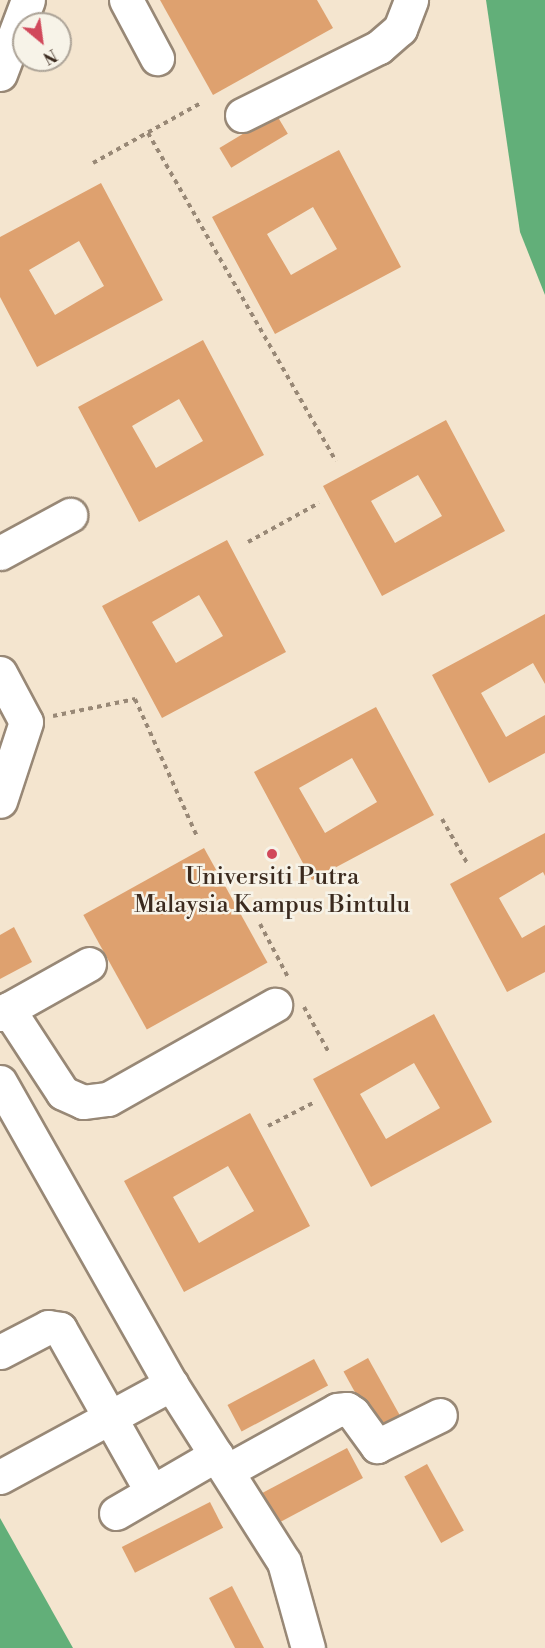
<!DOCTYPE html>
<style>
body{margin:0}
#map{position:relative;width:545px;height:1648px;overflow:hidden;background:#f4e5cf;font-family:"Libre Bodoni",serif}
div>[style]{position:absolute}
.forest>*{inset:0;background:#62af79}
.building>*{inset:0;background:#dea16f;transform-origin:0 0}
.path>*{height:4px;margin-top:-2px;transform-origin:0;background:repeating-linear-gradient(90deg,#988876 0 4.5px,transparent 0 9px)}
.roads{filter:drop-shadow(2px 0 #988876) drop-shadow(-2px 0 #988876) drop-shadow(0 2px #988876) drop-shadow(0 -2px #988876)}
.minor>*{height:33px;margin:-16.5px;padding:0 16.5px;transform-origin:16.5px;border-radius:16.5px;background:#fff}
.dots>*{width:16px;height:16px;translate:-50% -50%;box-sizing:border-box;border:3px solid #f7f3e8;border-radius:50%}
span{translate:-50% -50%;white-space:nowrap;text-align:center;line-height:1.15;-webkit-text-stroke:5px #f7f3e8;paint-order:stroke}
.poi-label{font-size:24px;color:#3b2a1e}
.north{position:absolute;left:12px;top:12px;width:60px;height:60px;box-sizing:border-box;background:#f7f3e8;border:2px solid #aca397;border-radius:50%;rotate:151deg;font-size:16px;font-weight:700;line-height:24px;text-align:center;color:#3b2a1e}
.north::after{content:'';display:block;margin:auto;width:21px;height:27px;background:#d1495b;clip-path:polygon(50% 0,100% 100%,50% 72%,0 100%)}
</style>
<div id="map">
<div class="forest">
<i style="clip-path:polygon(486px 0,545px 0,545px 295px,520px 232px)"></i>
<i style="clip-path:polygon(0 1518px,73px 1648px,0 1648px)"></i>
</div>
<div class="building">
<i style="clip-path:polygon(160px 0,317px 0,333px 28px,213px 95px)"></i>
<i style="left:276px;top:114px;width:23px;height:66px;rotate:59deg"></i>
<i style="clip-path:polygon(evenodd,339px 150px,401px 267px,275px 334px,212px 217px,339px 150px,313px 207px,337px 249px,291px 275px,267px 234px,313px 207px)"></i>
<i style="clip-path:polygon(evenodd,101px 183px,163px 300px,37px 367px,0 297px,0 237px,101px 183px,79px 241px,104px 286px,55px 315px,29px 270px,79px 241px)"></i>
<i style="clip-path:polygon(evenodd,203px 340px,264px 455px,139px 522px,78px 407px,203px 340px,179px 399px,203px 441px,156px 468px,132px 426px,179px 399px)"></i>
<i style="clip-path:polygon(evenodd,446px 420px,505px 531px,382px 596px,323px 486px,446px 420px,418px 475px,442px 516px,395px 543px,371px 501px,418px 475px)"></i>
<i style="clip-path:polygon(evenodd,227px 540px,286px 652px,162px 718px,102px 606px,227px 540px,199px 595px,223px 636px,176px 663px,152px 622px,199px 595px)"></i>
<i style="clip-path:polygon(545px 614px,545px 684px,533px 663px,481px 693px,506px 737px,545px 715px,545px 753px,489px 783px,432px 675px)"></i>
<i style="clip-path:polygon(evenodd,376px 707px,434px 815px,312px 880px,254px 772px,376px 707px,352px 758px,377px 802px,325px 833px,299px 788px,352px 758px)"></i>
<i style="clip-path:polygon(545px 833px,545px 876px,543px 872px,499px 898px,522px 938px,545px 925px,545px 972px,507px 992px,450px 884px)"></i>
<i style="left:204px;top:848px;width:131px;height:138px;rotate:61deg"></i>
<i style="clip-path:polygon(14px 927px,32px 962px,0 979px,0 935px)"></i>
<i style="clip-path:polygon(evenodd,434px 1014px,492px 1122px,371px 1187px,313px 1079px,434px 1014px,414px 1063px,440px 1108px,386px 1139px,360px 1094px,414px 1063px)"></i>
<i style="clip-path:polygon(evenodd,250px 1113px,310px 1226px,184px 1292px,124px 1181px,250px 1113px,228px 1166px,254px 1211px,199px 1243px,173px 1197px,228px 1166px)"></i>
<i style="left:368px;top:1358px;width:73px;height:28px;rotate:61deg"></i>
<i style="left:314px;top:1359px;width:30px;height:98px;rotate:62deg"></i>
<i style="left:347px;top:1448px;width:34px;height:104px;rotate:62deg"></i>
<i style="left:427px;top:1464px;width:76px;height:26px;rotate:61deg"></i>
<i style="left:210px;top:1502px;width:29px;height:99px;rotate:63deg"></i>
<i style="clip-path:polygon(232px 1586px,264px 1648px,235px 1648px,209px 1598px)"></i>
</div>
<div class="path">
<i style="left:148px;top:133px;width:378px;rotate:60.2deg"></i>
<i style="left:93px;top:163px;width:124px;rotate:-29.1deg"></i>
<i style="left:248px;top:542px;width:81px;rotate:-28.8deg"></i>
<i style="left:53px;top:716px;width:84px;rotate:-11.7deg"></i>
<i style="left:135px;top:699px;width:150px;rotate:65.7deg"></i>
<i style="left:442px;top:819px;width:51px;rotate:60.4deg"></i>
<i style="left:260px;top:924px;width:62px;rotate:62.2deg"></i>
<i style="left:304px;top:1007px;width:50px;rotate:61.4deg"></i>
<i style="left:268px;top:1126px;width:51px;rotate:-27.1deg"></i>
</div>
<div class="roads">
<div class="minor">
<i style="left:126px;top:0;width:66px;rotate:61.9deg"></i>
<i style="left:0;top:74px;width:79px;rotate:-69.3deg"></i>
<i style="left:242px;top:115px;width:153px;rotate:-26.4deg"></i>
<i style="left:379px;top:47px;width:28px;rotate:-41deg"></i>
<i style="left:400px;top:29px;width:31px;rotate:-69deg"></i>
<i style="left:0;top:553px;width:80px;rotate:-28.5deg"></i>
<i style="left:0;top:673px;width:55px;rotate:62deg"></i>
<i style="left:26px;top:722px;width:83px;rotate:108.2deg"></i>
<i style="left:8px;top:1009px;width:100px;rotate:56.8deg"></i>
<i style="left:63px;top:1093px;width:22px;rotate:24deg"></i>
<i style="left:83px;top:1102px;width:25px;rotate:-7deg"></i>
<i style="left:108px;top:1099px;width:192px;rotate:-29.4deg"></i>
<i style="left:0;top:1014px;width:102px;rotate:-29.3deg"></i>
<i style="left:0;top:1082px;width:347px;rotate:60.5deg"></i>
<i style="left:171px;top:1384px;width:211px;rotate:57.6deg"></i>
<i style="left:284px;top:1562px;width:89px;rotate:74.4deg"></i>
<i style="left:0;top:1352px;width:54px;rotate:-27.5deg"></i>
<i style="left:48px;top:1327px;width:12px;rotate:9deg"></i>
<i style="left:60px;top:1329px;width:187px;rotate:60.6deg"></i>
<i style="left:227px;top:1471px;width:126px;rotate:-29deg"></i>
<i style="left:337px;top:1410px;width:10px;rotate:-6deg"></i>
<i style="left:347px;top:1409px;width:7px;rotate:34deg"></i>
<i style="left:353px;top:1413px;width:41px;rotate:54deg"></i>
<i style="left:377px;top:1446px;width:70px;rotate:-26.2deg"></i>
<i style="left:0;top:1477px;width:195px;rotate:-28.5deg"></i>
<i style="left:116px;top:1513px;width:116px;rotate:-30.1deg"></i>
</div>
</div>
<div class="dots">
<i style="left:272px;top:854px;background:#d1495b"></i>
</div>
<div class="poi-label">
<span style="left:272px;top:892px">Universiti Putra<br>Malaysia Kampus Bintulu</span>
</div>
<div class="north">N</div>
</div>
